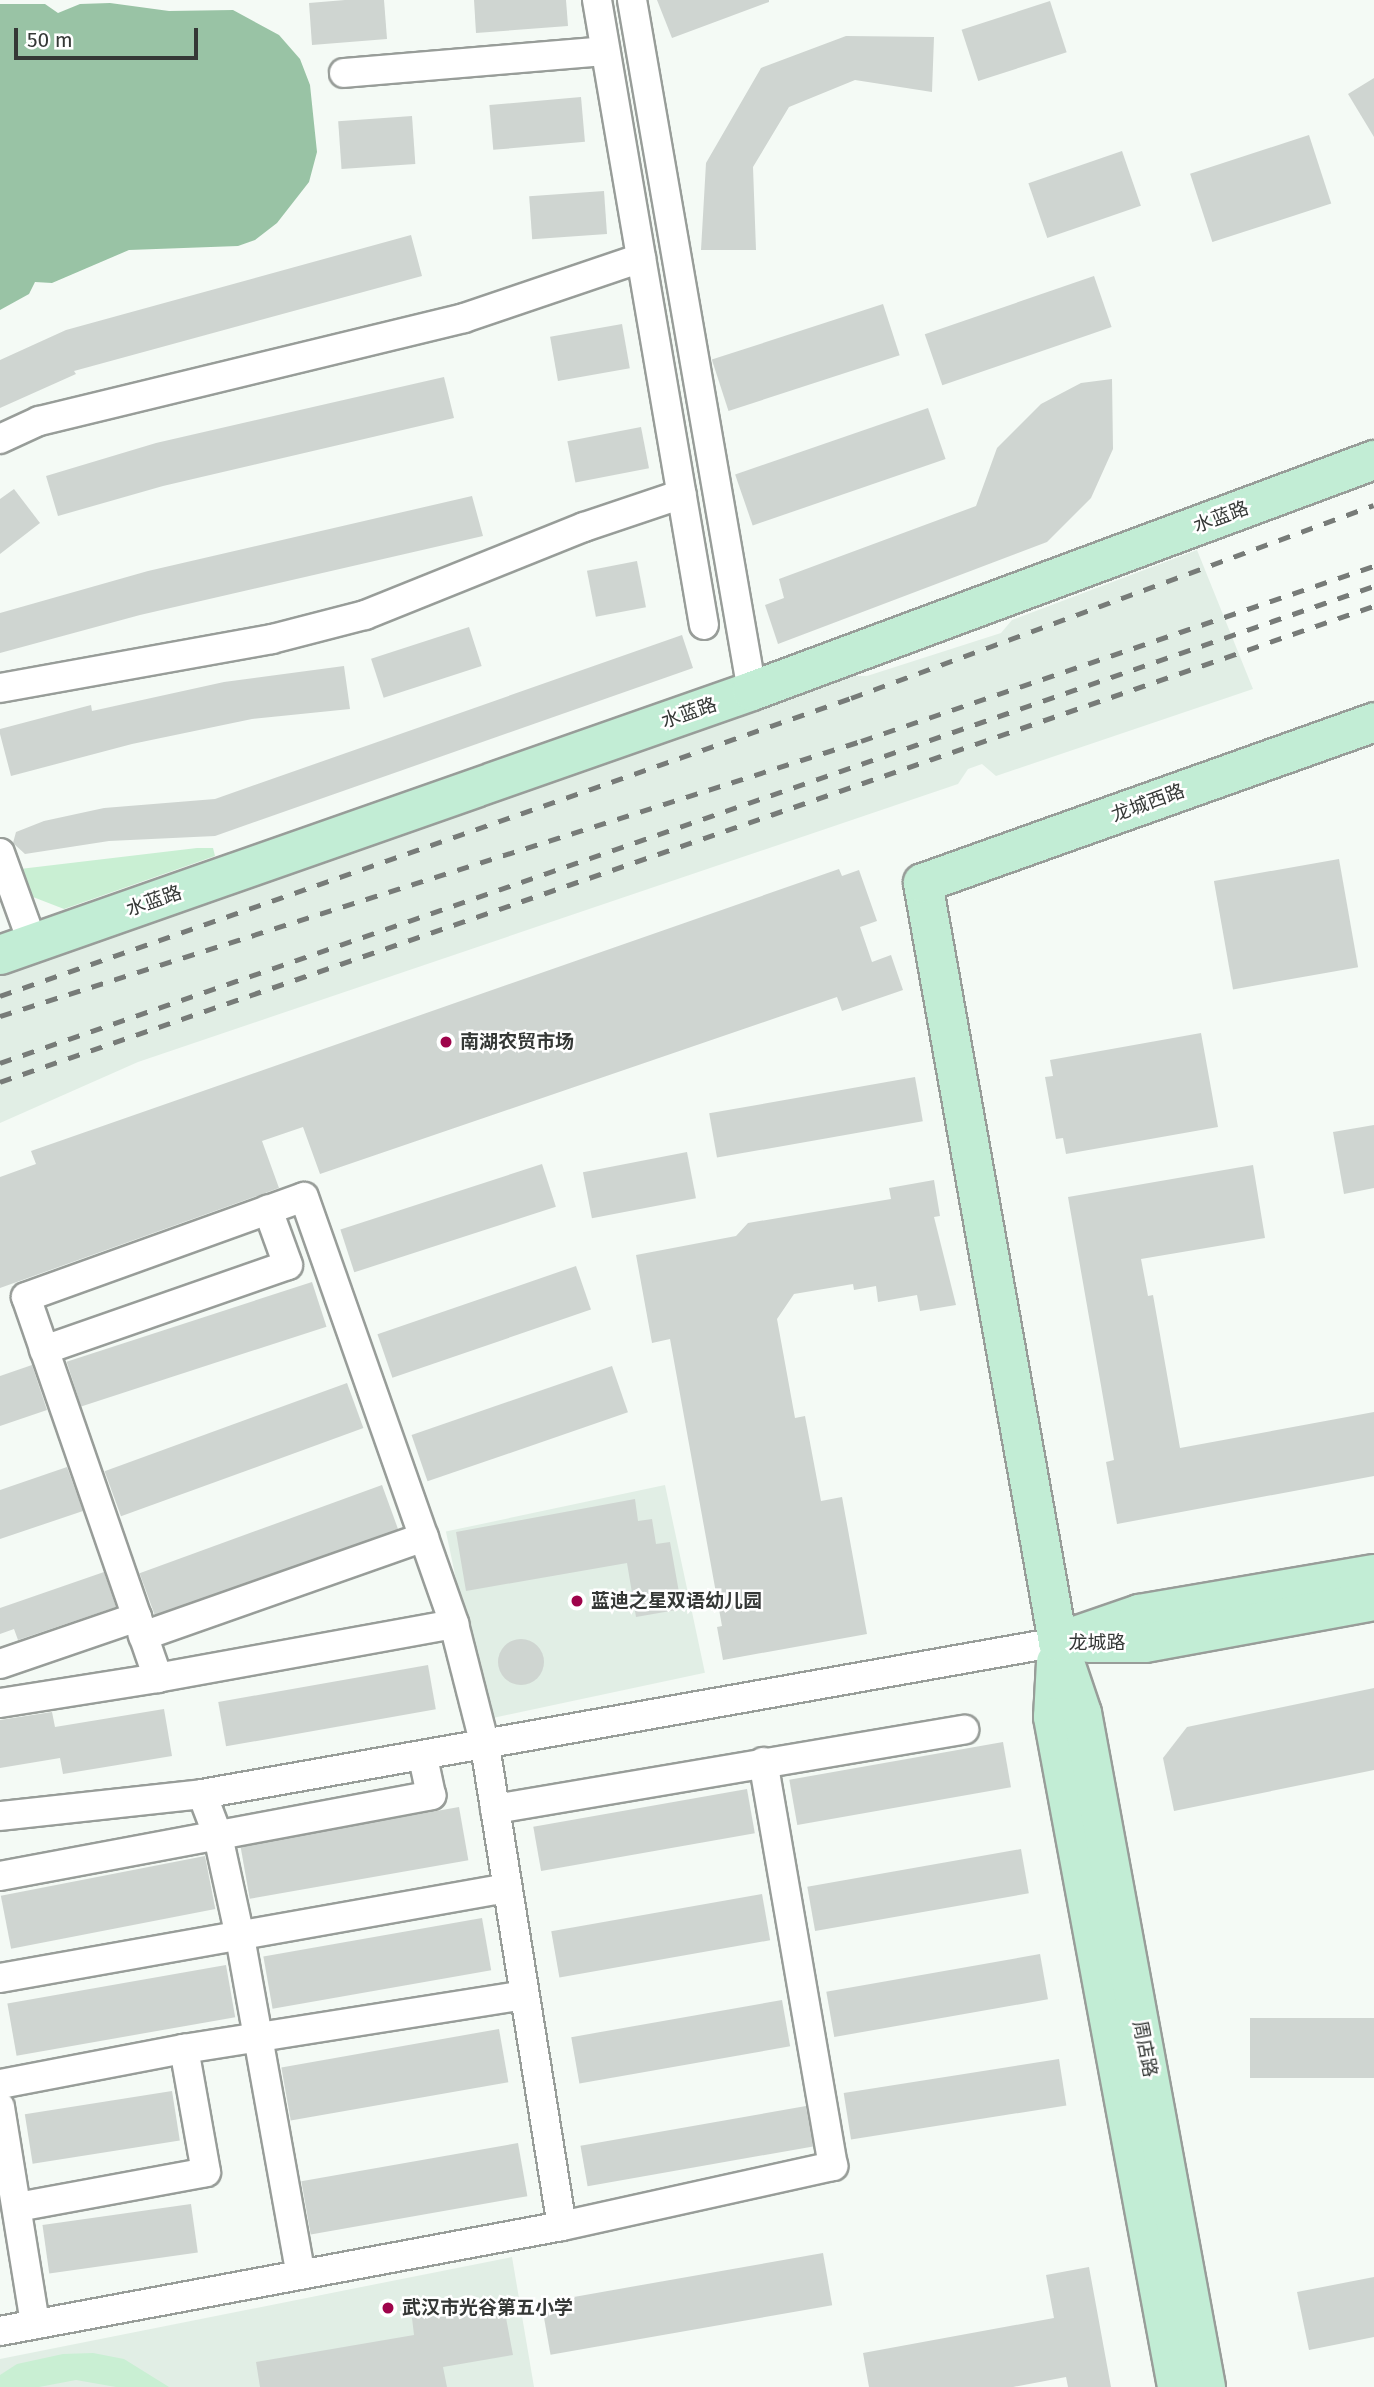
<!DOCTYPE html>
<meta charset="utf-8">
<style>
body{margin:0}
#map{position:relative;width:1374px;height:2387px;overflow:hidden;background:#f4faf5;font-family:"Fira Sans","Noto Sans SC",sans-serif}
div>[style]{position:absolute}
.built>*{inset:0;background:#e1eee5;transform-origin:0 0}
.green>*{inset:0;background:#c9efd3}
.water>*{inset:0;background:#99c3a5}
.building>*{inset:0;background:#cfd5d1;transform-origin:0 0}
.round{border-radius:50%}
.roads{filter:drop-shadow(2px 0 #989d99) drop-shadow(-2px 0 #989d99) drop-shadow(0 2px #989d99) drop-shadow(0 -2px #989d99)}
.street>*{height:28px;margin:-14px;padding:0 14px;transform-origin:14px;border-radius:14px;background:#fff}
.secondary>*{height:38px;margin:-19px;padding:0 19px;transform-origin:19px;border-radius:19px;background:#c2edd5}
.rail>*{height:5px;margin-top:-2.5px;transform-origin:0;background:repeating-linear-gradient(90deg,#777b78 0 12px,transparent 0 24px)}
.dots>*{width:19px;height:19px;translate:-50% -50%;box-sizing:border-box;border:4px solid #fff;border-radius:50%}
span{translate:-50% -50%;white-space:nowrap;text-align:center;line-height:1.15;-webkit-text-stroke:5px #fff;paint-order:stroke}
.street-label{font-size:19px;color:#353836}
.poi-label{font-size:19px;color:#353836;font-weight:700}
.left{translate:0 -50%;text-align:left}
.scale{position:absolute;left:14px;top:28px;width:184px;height:32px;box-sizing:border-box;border:4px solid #353836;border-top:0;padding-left:9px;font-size:21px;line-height:24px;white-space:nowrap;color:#353836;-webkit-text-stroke:5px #fff;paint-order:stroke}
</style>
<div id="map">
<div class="built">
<i style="clip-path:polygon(1197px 550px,1253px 689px,996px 776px,982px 764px,968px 769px,958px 784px,138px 1062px,0 1123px,0 976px,852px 676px,867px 676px,1001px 633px,1012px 620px)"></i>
<i style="left:665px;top:1485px;width:192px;height:224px;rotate:78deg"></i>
<i style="clip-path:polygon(512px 2257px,534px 2387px,0 2387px,0 2359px)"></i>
</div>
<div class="green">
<i style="clip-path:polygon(197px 848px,213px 848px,215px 856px,64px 909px,33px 897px,20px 869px)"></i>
<i style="clip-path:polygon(93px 2353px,124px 2359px,169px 2387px,116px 2387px,76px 2380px,39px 2387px,0 2387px,0 2375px,17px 2364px,63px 2354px)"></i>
</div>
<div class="water">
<i style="clip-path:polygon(110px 3px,169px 11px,233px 10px,279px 35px,300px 59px,310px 85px,317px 152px,309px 182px,277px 223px,255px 240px,238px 246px,129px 250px,52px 283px,35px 282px,29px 294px,0 310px,0 4px,45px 4px,58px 13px,80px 4px)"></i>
</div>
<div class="building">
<i style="clip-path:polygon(345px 0,384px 0,387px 39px,312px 45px,309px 3px)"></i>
<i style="clip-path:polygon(474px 0,566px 0,568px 26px,476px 33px)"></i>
<i style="clip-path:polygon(657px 0,769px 0,769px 2px,672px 38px)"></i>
<i style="left:1050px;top:1px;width:54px;height:93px;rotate:72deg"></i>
<i style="clip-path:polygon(846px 36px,934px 37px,932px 92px,855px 80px,789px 107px,753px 167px,756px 250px,701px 250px,706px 163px,761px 68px)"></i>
<i style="clip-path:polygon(1374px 78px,1374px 137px,1348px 94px)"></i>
<i style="left:581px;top:97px;width:45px;height:92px;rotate:85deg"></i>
<i style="left:412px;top:116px;width:48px;height:74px;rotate:86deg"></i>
<i style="left:1309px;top:135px;width:72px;height:125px;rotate:72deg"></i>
<i style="left:1122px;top:151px;width:58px;height:99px;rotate:71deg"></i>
<i style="left:604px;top:191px;width:43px;height:75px;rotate:86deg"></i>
<i style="clip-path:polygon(411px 235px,422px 276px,74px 371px,76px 374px,0 408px,0 360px,66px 330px)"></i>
<i style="left:1094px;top:276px;width:54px;height:179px;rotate:71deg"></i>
<i style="left:883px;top:304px;width:54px;height:180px;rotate:72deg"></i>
<i style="left:622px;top:324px;width:45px;height:73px;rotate:80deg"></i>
<i style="clip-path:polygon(444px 377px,454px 418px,163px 486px,58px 516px,46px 476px,156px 443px)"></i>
<i style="clip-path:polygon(1112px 379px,1113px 449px,1091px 498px,1047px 542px,778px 644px,765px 605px,784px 598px,779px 579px,976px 506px,997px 448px,1041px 404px,1081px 383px)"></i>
<i style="left:928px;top:408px;width:54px;height:204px;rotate:71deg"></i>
<i style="left:641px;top:427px;width:42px;height:75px;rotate:79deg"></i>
<i style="clip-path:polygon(14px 489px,40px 523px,0 554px,0 499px)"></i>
<i style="clip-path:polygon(472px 496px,483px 536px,140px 615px,0 653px,0 613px,148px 571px)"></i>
<i style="left:637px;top:561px;width:47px;height:51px;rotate:79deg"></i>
<i style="left:469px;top:627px;width:41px;height:103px;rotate:72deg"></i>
<i style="clip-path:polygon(682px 635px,693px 668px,215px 836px,109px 841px,25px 854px,13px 843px,16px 832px,44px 821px,104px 808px,215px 799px)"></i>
<i style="clip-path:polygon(344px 666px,350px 709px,252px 719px,132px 744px,11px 776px,0 734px,0 729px,91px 705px,92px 711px,224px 682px)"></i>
<i style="left:1339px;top:859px;width:110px;height:127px;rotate:80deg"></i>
<i style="clip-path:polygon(839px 869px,842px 876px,859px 870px,877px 921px,860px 927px,872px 962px,891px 955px,903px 990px,842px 1011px,837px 997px,320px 1174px,303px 1127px,262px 1141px,279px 1188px,0 1288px,0 1177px,36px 1164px,31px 1151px)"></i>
<i style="clip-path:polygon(1201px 1033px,1218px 1127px,1066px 1154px,1063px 1138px,1056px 1139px,1045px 1077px,1053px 1076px,1050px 1060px)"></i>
<i style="left:915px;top:1077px;width:45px;height:209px;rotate:80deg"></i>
<i style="clip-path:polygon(1374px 1125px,1374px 1188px,1344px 1194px,1333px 1132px)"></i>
<i style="left:687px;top:1152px;width:47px;height:106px;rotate:79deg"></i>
<i style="left:542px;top:1164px;width:45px;height:212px;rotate:72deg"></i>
<i style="clip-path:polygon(1253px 1165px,1265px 1238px,1141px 1259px,1148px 1296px,1153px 1295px,1180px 1448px,1374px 1412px,1374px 1476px,1117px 1524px,1106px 1462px,1114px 1460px,1068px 1197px)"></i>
<i style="clip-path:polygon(934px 1180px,940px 1216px,934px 1217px,956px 1305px,920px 1311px,917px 1295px,878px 1302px,876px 1286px,854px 1290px,853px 1284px,794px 1294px,777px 1319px,795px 1418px,805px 1416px,821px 1501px,842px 1497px,867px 1634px,723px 1660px,717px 1627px,722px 1626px,670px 1339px,652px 1343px,636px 1255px,736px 1236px,748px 1223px,891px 1199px,889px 1188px)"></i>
<i style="left:576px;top:1266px;width:46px;height:210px;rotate:71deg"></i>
<i style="left:312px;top:1282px;width:47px;height:258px;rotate:72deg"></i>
<i style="clip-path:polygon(32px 1365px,47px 1410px,0 1426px,0 1376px)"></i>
<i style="left:612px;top:1366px;width:49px;height:212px;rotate:71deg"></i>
<i style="left:347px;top:1383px;width:48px;height:258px;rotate:70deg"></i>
<i style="clip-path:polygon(67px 1467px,83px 1511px,0 1539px,0 1490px)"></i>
<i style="left:382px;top:1485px;width:47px;height:258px;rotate:70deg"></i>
<i style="clip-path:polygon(635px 1499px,638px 1521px,652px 1519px,656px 1544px,670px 1542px,682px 1609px,636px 1617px,627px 1563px,466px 1591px,456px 1532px)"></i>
<i style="clip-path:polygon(104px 1572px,116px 1607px,18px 1640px,14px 1629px,0 1634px,0 1608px)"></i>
<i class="round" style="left:498px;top:1639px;width:46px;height:46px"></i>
<i style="left:428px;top:1665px;width:45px;height:213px;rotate:80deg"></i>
<i style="clip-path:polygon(1374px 1688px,1374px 1770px,1174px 1811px,1163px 1758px,1187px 1727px)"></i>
<i style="clip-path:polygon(164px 1709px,172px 1756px,63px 1774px,60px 1758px,0 1768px,0 1720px,52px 1712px,55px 1727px)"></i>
<i style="left:1003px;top:1742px;width:46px;height:217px;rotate:80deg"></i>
<i style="left:747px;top:1789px;width:45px;height:217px;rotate:80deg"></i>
<i style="left:459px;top:1807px;width:54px;height:222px;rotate:80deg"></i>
<i style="left:1021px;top:1849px;width:45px;height:217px;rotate:80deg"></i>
<i style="left:205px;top:1856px;width:54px;height:208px;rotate:79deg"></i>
<i style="left:762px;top:1894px;width:47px;height:214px;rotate:80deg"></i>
<i style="left:482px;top:1918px;width:53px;height:222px;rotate:80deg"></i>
<i style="left:1040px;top:1954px;width:46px;height:217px;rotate:80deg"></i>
<i style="left:226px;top:1965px;width:53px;height:222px;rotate:80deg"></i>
<i style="left:782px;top:2000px;width:47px;height:214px;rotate:80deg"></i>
<i style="left:1374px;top:2018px;width:60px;height:124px;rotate:90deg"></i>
<i style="left:499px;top:2029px;width:54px;height:221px;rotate:80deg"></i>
<i style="left:1059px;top:2059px;width:47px;height:218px;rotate:81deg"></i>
<i style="left:172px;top:2091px;width:50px;height:149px;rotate:81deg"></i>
<i style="left:806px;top:2106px;width:41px;height:229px;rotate:80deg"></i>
<i style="left:518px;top:2143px;width:54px;height:220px;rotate:80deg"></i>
<i style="left:191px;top:2204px;width:49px;height:150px;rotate:82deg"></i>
<i style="left:823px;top:2253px;width:53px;height:286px;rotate:80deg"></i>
<i style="clip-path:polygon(1089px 2267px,1111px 2387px,1068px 2387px,1066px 2377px,1013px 2387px,869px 2387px,863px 2353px,1054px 2318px,1046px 2275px)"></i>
<i style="clip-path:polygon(1374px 2277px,1374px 2337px,1309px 2350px,1297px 2292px)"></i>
<i style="clip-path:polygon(503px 2302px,513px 2355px,443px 2367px,447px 2387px,260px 2387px,256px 2362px,414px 2335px,412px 2318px)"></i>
</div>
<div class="roads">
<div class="street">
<i style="left:597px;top:0;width:634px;rotate:80.29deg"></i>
<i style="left:632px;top:0;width:701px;rotate:80.15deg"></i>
<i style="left:344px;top:73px;width:262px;rotate:-4.8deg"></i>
<i style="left:0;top:439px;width:43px;rotate:-24.8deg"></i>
<i style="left:39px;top:421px;width:437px;rotate:-13.6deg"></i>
<i style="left:464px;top:318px;width:187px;rotate:-18.7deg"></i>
<i style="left:0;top:688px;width:276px;rotate:-10.2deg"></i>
<i style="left:272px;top:639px;width:96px;rotate:-14.5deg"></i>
<i style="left:365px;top:615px;width:236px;rotate:-21.9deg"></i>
<i style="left:584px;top:527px;width:103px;rotate:-18.6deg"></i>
<i style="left:0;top:853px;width:97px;rotate:70.1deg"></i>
<i style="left:44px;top:1350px;width:258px;rotate:-19.2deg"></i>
<i style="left:288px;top:1265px;width:59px;rotate:-110deg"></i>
<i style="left:454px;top:1624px;width:301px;rotate:169.7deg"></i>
<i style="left:158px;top:1678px;width:403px;rotate:-109.1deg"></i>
<i style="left:26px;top:1297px;width:295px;rotate:-19.8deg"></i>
<i style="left:304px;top:1197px;width:453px;rotate:70.6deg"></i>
<i style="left:454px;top:1624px;width:126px;rotate:75.7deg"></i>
<i style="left:485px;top:1746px;width:486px;rotate:80.9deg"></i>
<i style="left:143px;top:1636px;width:298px;rotate:-19.4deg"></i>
<i style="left:0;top:1664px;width:145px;rotate:-18.9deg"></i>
<i style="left:0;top:1703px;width:160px;rotate:-9deg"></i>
<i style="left:202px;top:1794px;width:45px;rotate:69.1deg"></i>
<i style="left:218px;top:1836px;width:103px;rotate:77.7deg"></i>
<i style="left:240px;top:1937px;width:343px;rotate:79.8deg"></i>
<i style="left:495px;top:1809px;width:476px;rotate:-9.6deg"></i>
<i style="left:0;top:1816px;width:203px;rotate:-6.2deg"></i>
<i style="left:202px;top:1794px;width:869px;rotate:-10.07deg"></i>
<i style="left:0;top:1876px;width:439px;rotate:-10.6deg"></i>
<i style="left:431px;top:1795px;width:40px;rotate:-102deg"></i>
<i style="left:0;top:1978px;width:515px;rotate:-10.07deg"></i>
<i style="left:0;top:2084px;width:187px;rotate:-10.8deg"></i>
<i style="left:184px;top:2049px;width:344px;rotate:-9deg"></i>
<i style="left:0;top:2107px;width:220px;rotate:80.8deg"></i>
<i style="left:18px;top:2207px;width:191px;rotate:-10.5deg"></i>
<i style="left:206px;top:2172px;width:125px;rotate:-100.1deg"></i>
<i style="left:0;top:2331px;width:572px;rotate:-10.58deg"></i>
<i style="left:562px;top:2226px;width:278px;rotate:-12.5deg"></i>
<i style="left:833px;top:2166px;width:410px;rotate:-99.8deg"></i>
</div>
<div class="secondary">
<i style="left:0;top:955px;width:797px;rotate:-19.34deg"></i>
<i style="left:752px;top:691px;width:664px;rotate:-20.37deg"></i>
<i style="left:1058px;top:1642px;width:86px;rotate:-19.1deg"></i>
<i style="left:1139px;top:1614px;width:238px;rotate:-9.7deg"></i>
<i style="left:1088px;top:1643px;width:57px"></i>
<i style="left:1145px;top:1643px;width:233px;rotate:-10.4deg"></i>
<i style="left:1056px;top:1662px;width:55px;rotate:93.1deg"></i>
<i style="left:1053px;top:1717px;width:681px;rotate:79.51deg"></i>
<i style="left:1206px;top:2387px;width:685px;rotate:-100.42deg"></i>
<i style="left:1082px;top:1713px;width:75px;rotate:-108.7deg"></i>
<i style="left:1058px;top:1642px;width:771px;rotate:-100.09deg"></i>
<i style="left:923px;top:883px;width:479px;rotate:-19.6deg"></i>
</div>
</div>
<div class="rail">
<i style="left:0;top:996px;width:902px;rotate:-19.3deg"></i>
<i style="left:851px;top:698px;width:557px;rotate:-20.26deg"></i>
<i style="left:0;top:1016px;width:904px;rotate:-17.71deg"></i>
<i style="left:861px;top:741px;width:542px;rotate:-18.84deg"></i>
<i style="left:0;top:1063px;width:1454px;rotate:-19.15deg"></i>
<i style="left:0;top:1082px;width:1454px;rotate:-19.11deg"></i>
</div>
<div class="dots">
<i style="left:446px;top:1042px;background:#9e034a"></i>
<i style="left:577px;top:1601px;background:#9e034a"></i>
<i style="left:388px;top:2308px;background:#9e034a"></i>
</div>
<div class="street-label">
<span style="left:1221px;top:517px;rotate:-20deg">水蓝路</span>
<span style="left:689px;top:713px;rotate:-19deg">水蓝路</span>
<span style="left:1148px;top:803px;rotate:-20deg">龙城西路</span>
<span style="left:154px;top:901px;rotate:-19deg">水蓝路</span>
<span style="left:1097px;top:1643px">龙城路</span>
<span style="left:1145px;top:2049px;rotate:79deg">周店路</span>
</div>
<div class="poi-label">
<span class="left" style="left:460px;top:1042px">南湖农贸市场</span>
<span class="left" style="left:591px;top:1601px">蓝迪之星双语幼儿园</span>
<span class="left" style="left:402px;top:2308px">武汉市光谷第五小学</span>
</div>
<div class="scale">50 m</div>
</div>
